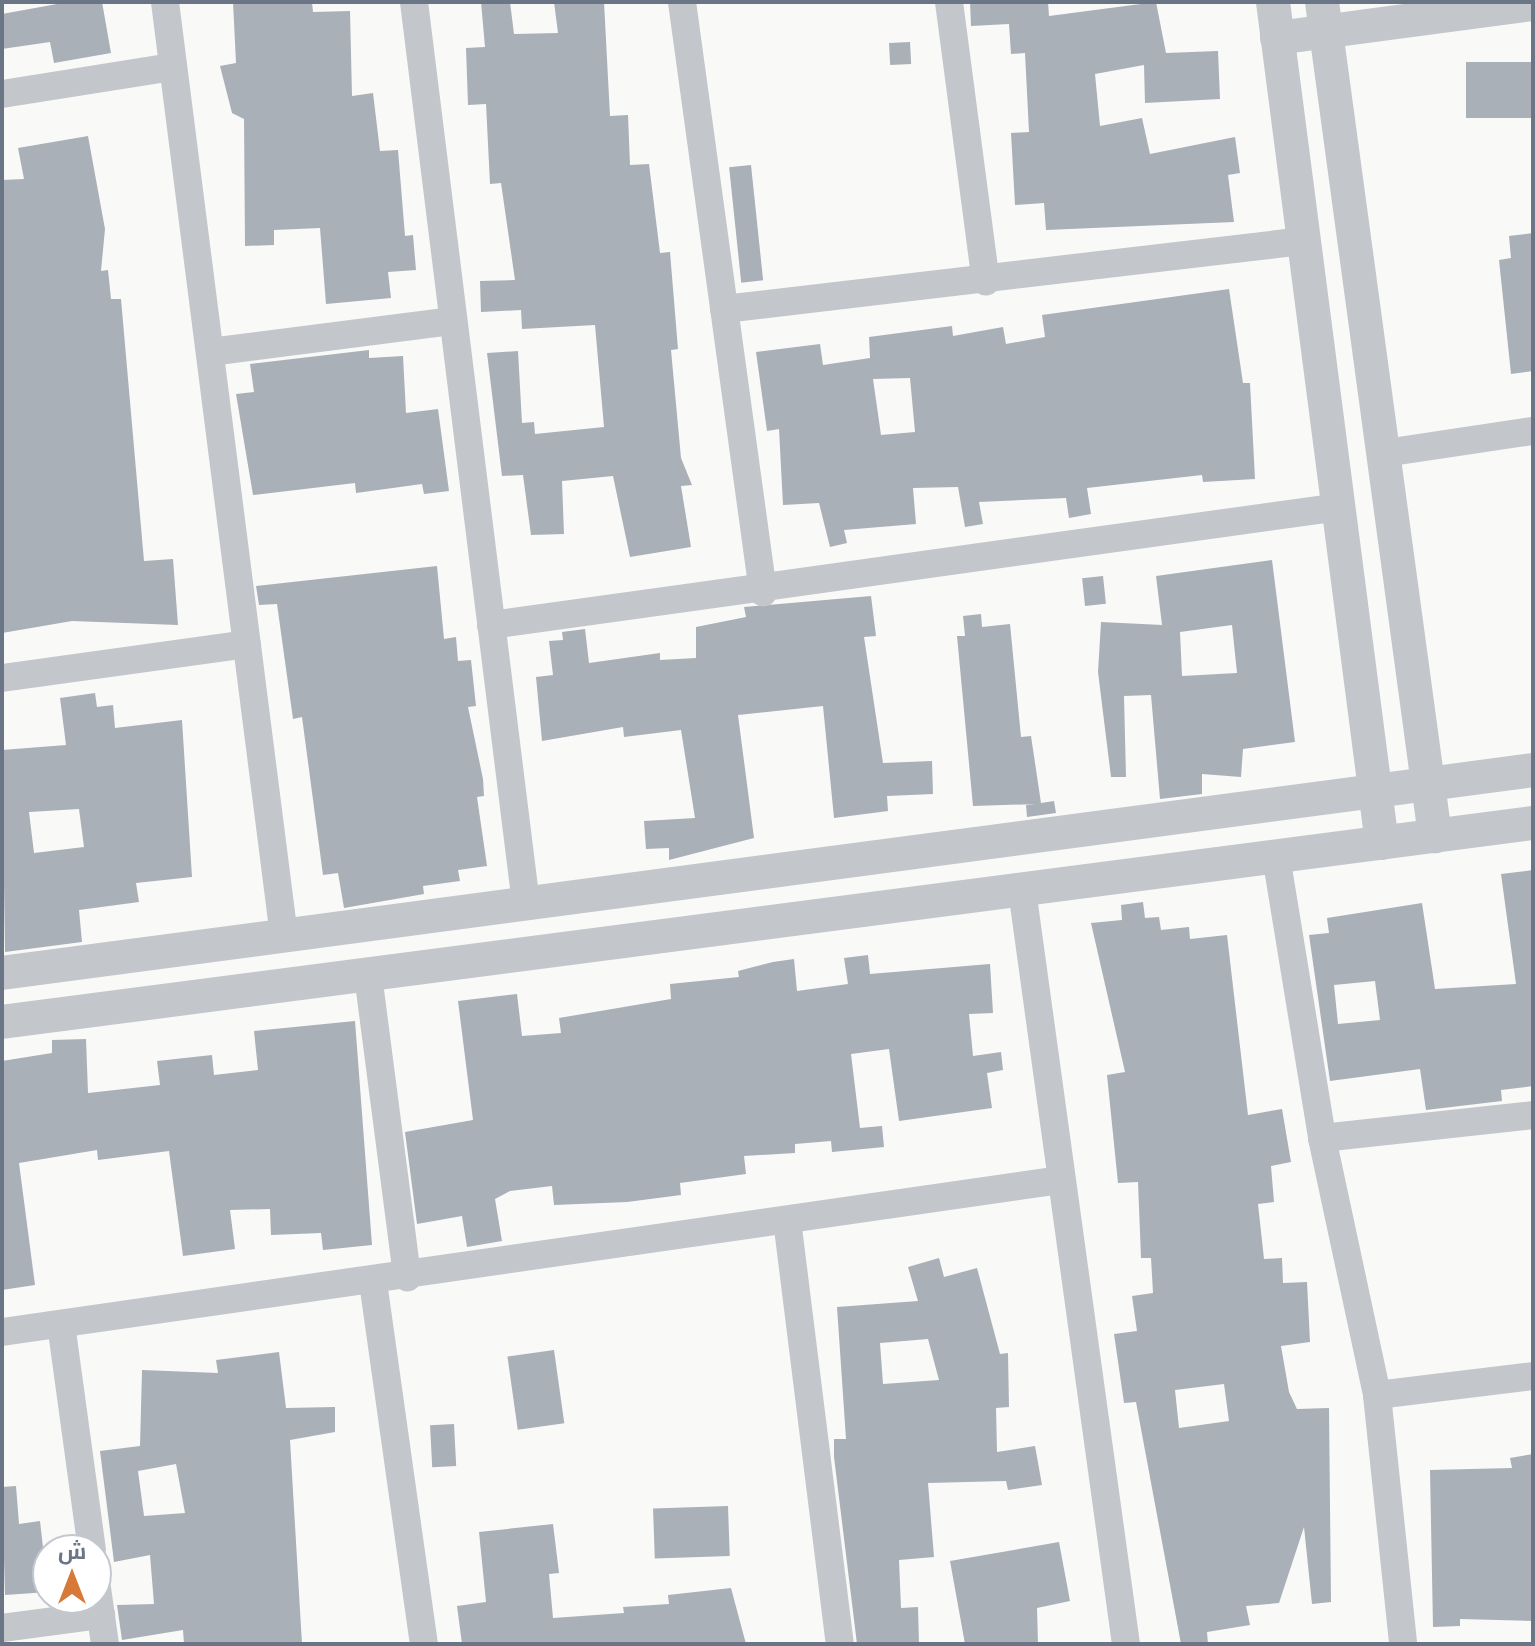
<!DOCTYPE html>
<meta charset="utf-8">
<style>
body{margin:0}
#map{position:relative;width:1535px;height:1646px;overflow:hidden;background:#f9f9f7;font-family:"Work Sans",Cairo,sans-serif}
div>[style]{position:absolute}
.building>*{inset:0;background:#aab0b7;transform-origin:0 0}
.minor>*{height:28px;margin:-14px;padding:0 14px;transform-origin:14px;border-radius:14px;background:#c3c6ca}
.tertiary>*{height:34px;margin:-17px;padding:0 17px;transform-origin:17px;border-radius:17px;background:#c3c6ca}
span{translate:-50% -50%;white-space:nowrap;text-align:center;line-height:1.15;-webkit-text-stroke:8px #fff;paint-order:stroke}
.frame{position:absolute;inset:0;border:4px solid #6a7586;pointer-events:none}
.north{position:absolute;left:32px;top:1534px;width:80px;height:80px;box-sizing:border-box;background:#fff;border:2px solid #c3c8cf;border-radius:50%;rotate:0deg;font-size:22px;font-weight:700;line-height:32px;text-align:center;color:#6a7586}
.north::after{content:'';display:block;margin:auto;width:28px;height:36px;background:#d77939;clip-path:polygon(50% 0,100% 100%,50% 72%,0 100%)}
</style>
<div id="map">
<div class="building">
<i style="clip-path:polygon(68px 2px,102px 2px,111px 53px,54px 63px,50px 42px,2px 49px,2px 14px)"></i>
<i style="clip-path:polygon(233px 2px,312px 2px,313px 12px,350px 11px,352px 96px,373px 93px,380px 151px,398px 150px,405px 236px,413px 235px,416px 270px,388px 272px,391px 298px,326px 304px,320px 228px,274px 230px,274px 245px,245px 246px,244px 119px,232px 113px,220px 66px,236px 63px)"></i>
<i style="clip-path:polygon(481px 2px,510px 2px,514px 34px,558px 33px,554px 2px,604px 2px,610px 116px,628px 115px,630px 165px,649px 164px,660px 253px,670px 252px,678px 349px,671px 350px,681px 458px,692px 485px,681px 486px,691px 547px,630px 557px,613px 476px,562px 481px,564px 534px,531px 535px,523px 475px,502px 476px,487px 353px,518px 351px,522px 423px,534px 422px,535px 434px,604px 427px,595px 325px,522px 329px,521px 310px,481px 312px,480px 281px,515px 280px,501px 183px,490px 184px,486px 104px,468px 105px,466px 48px,485px 47px)"></i>
<i style="clip-path:polygon(970px 2px,1048px 2px,1049px 16px,1156px 2px,1166px 53px,1218px 51px,1220px 99px,1145px 103px,1144px 65px,1095px 74px,1100px 126px,1142px 118px,1150px 154px,1235px 137px,1240px 173px,1228px 175px,1234px 222px,1046px 230px,1044px 203px,1015px 205px,1011px 133px,1029px 132px,1025px 53px,1011px 54px,1009px 24px,971px 26px)"></i>
<i style="left:910px;top:42px;width:22px;height:21px;rotate:87deg"></i>
<i style="left:1533px;top:62px;width:56px;height:67px;rotate:90deg"></i>
<i style="clip-path:polygon(88px 136px,105px 229px,101px 271px,108px 270px,111px 299px,121px 299px,144px 561px,173px 559px,178px 625px,72px 621px,2px 633px,2px 180px,24px 179px,18px 148px)"></i>
<i style="left:751px;top:165px;width:116px;height:22px;rotate:84deg"></i>
<i style="clip-path:polygon(1533px 233px,1533px 371px,1511px 374px,1499px 260px,1511px 258px,1509px 236px)"></i>
<i style="clip-path:polygon(evenodd,1229px 289px,1243px 383px,1250px 383px,1255px 479px,1203px 482px,1202px 475px,1087px 488px,1091px 514px,1069px 518px,1066px 498px,979px 502px,983px 524px,965px 527px,958px 487px,913px 488px,916px 524px,844px 530px,847px 543px,830px 547px,819px 503px,783px 505px,779px 429px,767px 431px,756px 352px,820px 344px,823px 365px,870px 358px,869px 337px,952px 326px,953px 336px,1003px 327px,1006px 344px,1045px 337px,1042px 315px,1229px 289px,910px 378px,915px 432px,881px 435px,873px 379px,910px 378px)"></i>
<i style="clip-path:polygon(369px 350px,369px 358px,403px 356px,406px 413px,438px 409px,449px 491px,424px 494px,422px 484px,356px 493px,355px 483px,253px 495px,236px 394px,254px 392px,250px 364px)"></i>
<i style="clip-path:polygon(evenodd,1272px 560px,1295px 742px,1243px 749px,1241px 777px,1202px 774px,1202px 794px,1160px 799px,1151px 695px,1124px 696px,1126px 777px,1111px 777px,1098px 672px,1101px 622px,1162px 625px,1156px 576px,1272px 560px,1232px 625px,1237px 673px,1182px 676px,1180px 632px,1232px 625px)"></i>
<i style="clip-path:polygon(437px 566px,444px 639px,456px 637px,458px 661px,471px 660px,476px 706px,468px 707px,483px 779px,484px 796px,477px 797px,487px 866px,458px 870px,460px 881px,423px 886px,424px 894px,344px 908px,338px 873px,323px 875px,302px 717px,293px 719px,277px 604px,259px 605px,256px 586px)"></i>
<i style="left:1103px;top:576px;width:28px;height:21px;rotate:84deg"></i>
<i style="clip-path:polygon(871px 596px,876px 636px,864px 637px,883px 763px,932px 761px,933px 794px,887px 796px,888px 811px,834px 818px,823px 706px,738px 715px,754px 838px,669px 860px,669px 848px,646px 849px,644px 821px,695px 818px,681px 730px,624px 737px,623px 727px,542px 741px,536px 677px,553px 675px,549px 641px,563px 640px,562px 632px,585px 629px,589px 663px,660px 653px,660px 660px,696px 658px,696px 627px,746px 617px,744px 607px)"></i>
<i style="clip-path:polygon(981px 614px,982px 627px,1010px 624px,1021px 737px,1031px 736px,1041px 803px,1054px 801px,1056px 813px,1027px 817px,1026px 805px,1036px 804px,973px 806px,957px 636px,965px 636px,963px 616px)"></i>
<i style="clip-path:polygon(evenodd,95px 693px,97px 707px,113px 705px,115px 728px,182px 720px,192px 877px,136px 883px,139px 902px,79px 910px,82px 942px,5px 952px,2px 750px,66px 745px,60px 698px,95px 693px,79px 809px,84px 847px,34px 853px,29px 812px,79px 809px)"></i>
<i style="clip-path:polygon(evenodd,1533px 870px,1533px 1086px,1501px 1090px,1502px 1101px,1426px 1110px,1420px 1069px,1330px 1081px,1309px 935px,1329px 933px,1327px 918px,1422px 903px,1435px 989px,1516px 984px,1501px 874px,1533px 870px,1375px 981px,1380px 1020px,1338px 1024px,1334px 985px,1375px 981px)"></i>
<i style="clip-path:polygon(evenodd,1143px 902px,1145px 918px,1159px 917px,1161px 930px,1189px 927px,1190px 939px,1227px 935px,1248px 1115px,1282px 1109px,1291px 1162px,1271px 1166px,1274px 1202px,1258px 1204px,1264px 1259px,1282px 1258px,1283px 1283px,1307px 1282px,1310px 1342px,1281px 1346px,1289px 1392px,1297px 1409px,1329px 1408px,1331px 1602px,1312px 1604px,1304px 1527px,1279px 1603px,1246px 1606px,1250px 1625px,1207px 1632px,1208px 1644px,1181px 1644px,1136px 1402px,1124px 1403px,1114px 1334px,1137px 1331px,1132px 1296px,1153px 1293px,1151px 1258px,1141px 1258px,1138px 1182px,1118px 1183px,1107px 1075px,1125px 1072px,1091px 923px,1122px 920px,1121px 905px,1143px 902px,1224px 1384px,1229px 1421px,1179px 1428px,1175px 1390px,1224px 1384px)"></i>
<i style="clip-path:polygon(868px 955px,870px 974px,990px 964px,993px 1013px,969px 1014px,973px 1056px,1001px 1052px,1003px 1070px,987px 1073px,992px 1108px,899px 1121px,889px 1049px,851px 1054px,860px 1128px,882px 1126px,884px 1147px,832px 1152px,831px 1141px,795px 1144px,795px 1153px,744px 1156px,746px 1174px,680px 1183px,681px 1195px,627px 1202px,554px 1205px,552px 1186px,510px 1191px,495px 1199px,502px 1241px,467px 1247px,462px 1216px,417px 1224px,405px 1132px,473px 1120px,458px 1001px,517px 994px,522px 1036px,561px 1033px,559px 1018px,671px 999px,670px 984px,739px 977px,738px 971px,773px 962px,794px 959px,797px 991px,848px 984px,844px 958px)"></i>
<i style="clip-path:polygon(355px 1021px,372px 1245px,323px 1250px,321px 1233px,271px 1235px,270px 1209px,230px 1210px,235px 1249px,183px 1256px,169px 1151px,98px 1160px,97px 1150px,19px 1163px,35px 1285px,2px 1290px,2px 1061px,52px 1053px,52px 1040px,86px 1039px,88px 1093px,160px 1085px,157px 1061px,212px 1055px,214px 1075px,258px 1070px,254px 1031px)"></i>
<i style="clip-path:polygon(evenodd,939px 1258px,944px 1277px,977px 1268px,1000px 1354px,1008px 1353px,1009px 1407px,996px 1408px,997px 1452px,1035px 1446px,1042px 1485px,1008px 1490px,1006px 1481px,928px 1483px,934px 1557px,899px 1560px,901px 1608px,918px 1607px,919px 1644px,857px 1644px,834px 1457px,834px 1439px,846px 1439px,837px 1307px,918px 1301px,908px 1267px,939px 1258px,928px 1339px,939px 1380px,883px 1384px,880px 1343px,928px 1339px)"></i>
<i style="left:554px;top:1350px;width:74px;height:47px;rotate:82deg"></i>
<i style="clip-path:polygon(evenodd,279px 1352px,286px 1408px,335px 1407px,335px 1432px,290px 1440px,302px 1644px,184px 1644px,183px 1630px,122px 1640px,117px 1605px,154px 1604px,150px 1555px,114px 1562px,100px 1451px,140px 1446px,142px 1370px,218px 1373px,216px 1360px,279px 1352px,176px 1464px,185px 1513px,144px 1516px,138px 1471px,176px 1464px)"></i>
<i style="left:454px;top:1424px;width:42px;height:24px;rotate:87deg"></i>
<i style="clip-path:polygon(1533px 1454px,1533px 1621px,1460px 1619px,1460px 1626px,1433px 1627px,1430px 1470px,1512px 1468px,1510px 1458px)"></i>
<i style="clip-path:polygon(16px 1486px,19px 1524px,40px 1521px,48px 1592px,5px 1595px,2px 1487px)"></i>
<i style="left:728px;top:1506px;width:50px;height:75px;rotate:88deg"></i>
<i style="clip-path:polygon(553px 1524px,559px 1573px,549px 1574px,553px 1618px,624px 1613px,623px 1607px,669px 1604px,668px 1595px,731px 1588px,746px 1644px,462px 1644px,457px 1606px,486px 1602px,479px 1532px)"></i>
<i style="clip-path:polygon(1059px 1542px,1070px 1601px,1037px 1608px,1038px 1644px,965px 1644px,950px 1561px)"></i>
</div>
<div class="minor">
<i style="left:165px;top:2px;width:942px;rotate:82.74deg"></i>
<i style="left:414px;top:2px;width:909px;rotate:82.92deg"></i>
<i style="left:682px;top:2px;width:596px;rotate:82.18deg"></i>
<i style="left:949px;top:2px;width:282px;rotate:82.5deg"></i>
<i style="left:2px;top:94px;width:173px;rotate:-9deg"></i>
<i style="left:724px;top:309px;width:584px;rotate:-6.69deg"></i>
<i style="left:210px;top:352px;width:245px;rotate:-7.3deg"></i>
<i style="left:1385px;top:453px;width:150px;rotate:-8.5deg"></i>
<i style="left:491px;top:625px;width:856px;rotate:-7.92deg"></i>
<i style="left:2px;top:678px;width:247px;rotate:-7.9deg"></i>
<i style="left:1276px;top:856px;width:286px;rotate:80.7deg"></i>
<i style="left:1322px;top:1138px;width:263px;rotate:77.9deg"></i>
<i style="left:1377px;top:1395px;width:250px;rotate:84deg"></i>
<i style="left:1022px;top:890px;width:761px;rotate:82.15deg"></i>
<i style="left:368px;top:975px;width:305px;rotate:82.6deg"></i>
<i style="left:1322px;top:1138px;width:212px;rotate:-6.2deg"></i>
<i style="left:787px;top:1220px;width:427px;rotate:82.9deg"></i>
<i style="left:373px;top:1282px;width:366px;rotate:82deg"></i>
<i style="left:61px;top:1324px;width:228px;rotate:82.2deg"></i>
<i style="left:2px;top:1332px;width:1070px;rotate:-8.17deg"></i>
<i style="left:1377px;top:1395px;width:157px;rotate:-6.9deg"></i>
<i style="left:96px;top:1581px;width:64px;rotate:81.9deg"></i>
<i style="left:2px;top:1628px;width:100px;rotate:-7.5deg"></i>
</div>
<div class="tertiary">
<i style="left:1273px;top:2px;width:848px;rotate:82.62deg"></i>
<i style="left:1322px;top:2px;width:842px;rotate:82.28deg"></i>
<i style="left:1277px;top:38px;width:258px;rotate:-7.6deg"></i>
<i style="left:2px;top:973px;width:1544px;rotate:-7.55deg"></i>
<i style="left:2px;top:1022px;width:1544px;rotate:-7.41deg"></i>
</div>
<div class="frame"></div>
<div class="north">ش</div>
</div>
